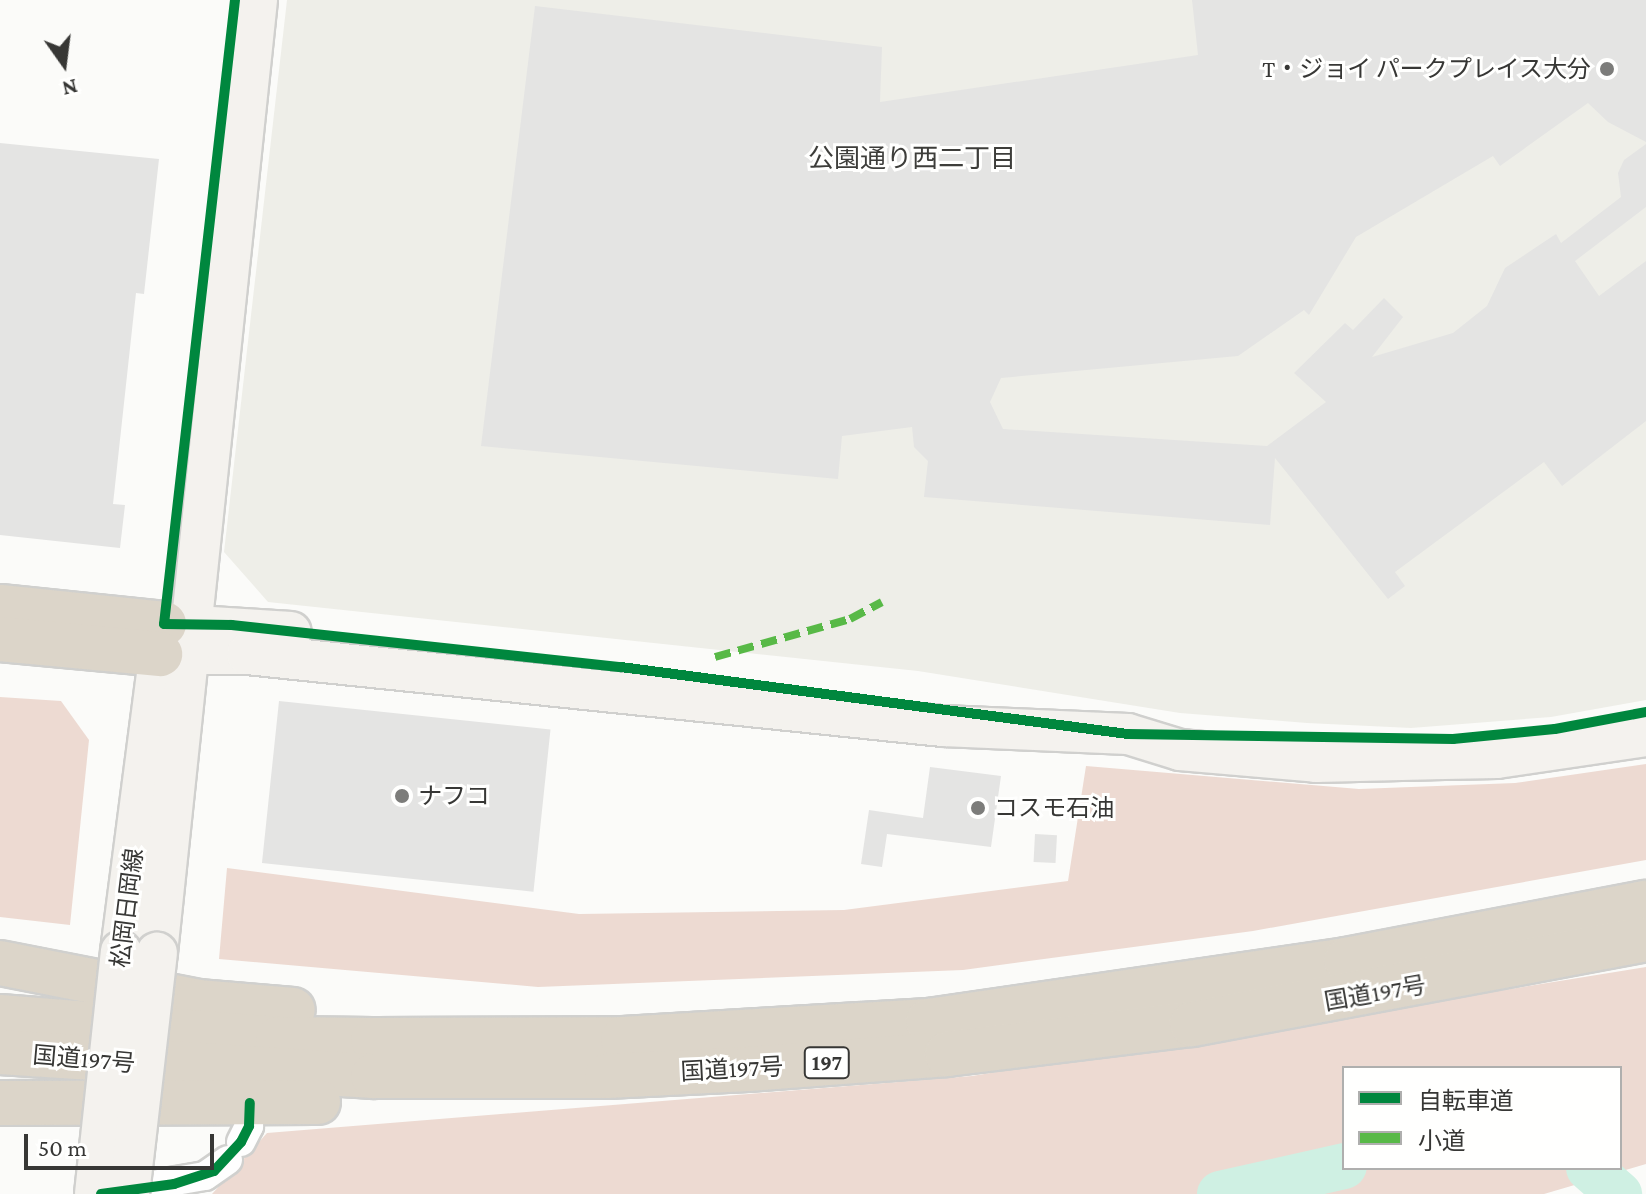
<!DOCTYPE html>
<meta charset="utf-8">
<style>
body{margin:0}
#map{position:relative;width:1646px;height:1194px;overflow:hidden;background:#fbfbf9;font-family:"Crimson Pro","Noto Sans JP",serif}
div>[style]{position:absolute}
.built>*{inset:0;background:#eeeee8}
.green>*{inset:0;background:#eddad2}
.river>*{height:46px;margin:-23px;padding:0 23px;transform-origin:23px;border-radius:23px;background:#cff0e3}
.building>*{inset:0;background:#e4e4e3;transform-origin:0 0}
.roads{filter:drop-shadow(2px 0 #d0d0ce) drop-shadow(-2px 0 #d0d0ce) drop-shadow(0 2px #d0d0ce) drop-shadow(0 -2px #d0d0ce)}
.street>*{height:28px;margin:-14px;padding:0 14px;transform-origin:14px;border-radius:14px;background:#fefefe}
.secondary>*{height:40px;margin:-20px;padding:0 20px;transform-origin:20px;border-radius:20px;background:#f4f2ee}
.highway>*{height:44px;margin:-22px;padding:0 22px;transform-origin:22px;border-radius:22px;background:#dcd5c9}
.bridges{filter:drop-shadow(2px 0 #d0d0ce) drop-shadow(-2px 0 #d0d0ce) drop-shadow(0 2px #d0d0ce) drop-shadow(0 -2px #d0d0ce)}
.secondary-bridge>*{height:40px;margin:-20px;padding:0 20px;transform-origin:20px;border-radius:20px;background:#f4f2ee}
.quiet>*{height:8px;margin-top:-4px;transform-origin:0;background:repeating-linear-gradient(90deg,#58b947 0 16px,transparent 0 24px)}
.cycleway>*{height:10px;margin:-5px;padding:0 5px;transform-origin:5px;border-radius:5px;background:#00873e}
.dots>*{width:22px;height:22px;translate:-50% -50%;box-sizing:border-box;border:4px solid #fffffe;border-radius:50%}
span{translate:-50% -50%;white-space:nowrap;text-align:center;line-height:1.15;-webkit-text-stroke:6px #fffffe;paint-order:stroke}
.shield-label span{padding:2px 6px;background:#fffffe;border:2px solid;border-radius:6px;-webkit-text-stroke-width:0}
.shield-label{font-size:22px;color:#373735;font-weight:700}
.poi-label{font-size:24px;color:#373735}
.right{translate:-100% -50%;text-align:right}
.left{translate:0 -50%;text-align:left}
.street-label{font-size:24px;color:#373735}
.neighbourhood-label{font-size:26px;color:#3d3d3a}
.legend{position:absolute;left:1342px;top:1066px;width:280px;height:104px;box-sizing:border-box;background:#fffffe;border:2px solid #afafae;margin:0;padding:10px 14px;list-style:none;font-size:24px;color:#373735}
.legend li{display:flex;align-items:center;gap:16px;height:40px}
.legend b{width:40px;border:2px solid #afafae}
.north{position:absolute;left:24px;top:24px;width:80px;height:80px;-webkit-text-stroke:6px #fffffe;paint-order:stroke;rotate:166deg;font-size:22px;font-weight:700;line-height:32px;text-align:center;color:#373735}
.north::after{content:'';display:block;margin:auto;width:28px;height:36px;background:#373735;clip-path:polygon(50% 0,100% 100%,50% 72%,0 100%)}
.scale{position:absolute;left:24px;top:1134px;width:190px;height:36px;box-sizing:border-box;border:4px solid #373735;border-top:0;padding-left:10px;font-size:24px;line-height:28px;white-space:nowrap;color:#373735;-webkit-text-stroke:6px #fffffe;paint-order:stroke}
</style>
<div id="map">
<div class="built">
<i style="clip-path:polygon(287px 0,1646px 0,1646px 700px,1551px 717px,1411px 728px,1307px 723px,1180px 713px,918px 671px,268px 602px,224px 552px)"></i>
</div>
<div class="green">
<i style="clip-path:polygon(0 697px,61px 701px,89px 740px,70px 925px,0 917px)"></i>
<i style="clip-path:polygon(1646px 764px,1646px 860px,1253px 931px,963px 970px,538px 987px,219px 959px,227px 868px,579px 914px,844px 910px,1068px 881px,1086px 766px,1359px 789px,1515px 783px)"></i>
<i style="clip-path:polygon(evenodd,1646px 967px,1646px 1164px,1544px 1194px,212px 1194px,267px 1133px,972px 1076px,1646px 967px,1344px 1068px,1620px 1068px,1620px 1168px,1344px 1168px,1344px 1068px)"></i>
</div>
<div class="river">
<i style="left:1589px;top:1168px;width:40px;rotate:41deg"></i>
<i style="left:1220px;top:1194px;width:127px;rotate:-12.7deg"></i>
</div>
<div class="building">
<i style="clip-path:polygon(1192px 0,1646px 0,1646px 142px,1608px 122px,1588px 103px,1500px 166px,1493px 156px,1356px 237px,1309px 315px,1304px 310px,1238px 356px,1001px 378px,990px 402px,1003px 429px,1267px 446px,1326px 402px,1294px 373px,1345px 323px,1353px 330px,1384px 298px,1403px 317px,1372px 357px,1453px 333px,1487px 306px,1505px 268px,1556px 234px,1561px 243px,1621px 197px,1618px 173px,1624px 160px,1646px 144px,1646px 207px,1575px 261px,1599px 296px,1646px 261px,1646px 421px,1562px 486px,1544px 462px,1395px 572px,1405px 586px,1388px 599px,1275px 458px,1270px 525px,924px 497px,928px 461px,914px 447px,912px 427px,842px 436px,838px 479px,481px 446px,535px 6px,882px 47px,880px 102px,1198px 55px)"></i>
<i style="clip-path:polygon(0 143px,159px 159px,144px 294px,136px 293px,113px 504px,125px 505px,120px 548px,0 535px)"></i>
<i style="left:279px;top:701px;width:273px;height:163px;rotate:6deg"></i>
<i style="clip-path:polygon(930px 767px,1001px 776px,991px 847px,887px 834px,882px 867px,861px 864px,869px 810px,923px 818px)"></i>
<i style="left:1035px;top:834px;width:22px;height:28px;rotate:3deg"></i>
</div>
<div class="roads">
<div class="street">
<i style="left:241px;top:1142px;width:18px;rotate:-63deg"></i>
<i style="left:249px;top:1126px;width:23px;rotate:-88deg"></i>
<i style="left:112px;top:1192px;width:94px;rotate:-9.8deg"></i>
<i style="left:205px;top:1176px;width:28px;rotate:-35deg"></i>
</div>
<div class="secondary">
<i style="left:164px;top:624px;width:127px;rotate:3.6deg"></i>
<i style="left:160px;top:654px;width:87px"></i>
<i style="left:247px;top:654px;width:700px;rotate:5.91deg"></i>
<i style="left:943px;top:726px;width:185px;rotate:2.5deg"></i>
<i style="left:1128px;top:734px;width:54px;rotate:17.1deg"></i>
<i style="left:1180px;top:750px;width:137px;rotate:5deg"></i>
<i style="left:1316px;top:762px;width:181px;rotate:-1.3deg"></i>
<i style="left:1497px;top:758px;width:151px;rotate:-8.4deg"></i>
<i style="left:121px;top:951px;width:325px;rotate:-82.6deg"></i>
<i style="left:157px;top:953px;width:958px;rotate:-84.01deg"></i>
</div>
<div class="highway">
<i style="left:0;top:607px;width:165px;rotate:5.9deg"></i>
<i style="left:0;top:639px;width:161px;rotate:5.4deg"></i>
<i style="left:0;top:963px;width:202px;rotate:11.1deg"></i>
<i style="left:198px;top:1002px;width:95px;rotate:4.8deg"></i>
<i style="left:0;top:1017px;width:279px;rotate:4.5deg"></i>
<i style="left:278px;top:1039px;width:95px;rotate:0.6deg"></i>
<i style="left:373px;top:1040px;width:250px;rotate:-0.2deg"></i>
<i style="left:623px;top:1039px;width:306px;rotate:-3.4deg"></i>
<i style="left:928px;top:1021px;width:422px;rotate:-8.3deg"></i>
<i style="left:1346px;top:960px;width:305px;rotate:-10.8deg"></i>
<i style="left:0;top:1052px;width:374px;rotate:3.7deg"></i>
<i style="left:373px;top:1076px;width:234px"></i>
<i style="left:607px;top:1076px;width:141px;rotate:-2.8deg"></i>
<i style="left:748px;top:1069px;width:200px;rotate:-4.3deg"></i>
<i style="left:947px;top:1054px;width:247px;rotate:-7deg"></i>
<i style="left:1192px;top:1024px;width:462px;rotate:-10.6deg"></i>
<i style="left:0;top:1103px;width:318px;rotate:-0.2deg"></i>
</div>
</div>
<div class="bridges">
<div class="secondary-bridge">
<i style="left:95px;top:1194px;width:244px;rotate:-83.9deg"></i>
<i style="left:129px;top:1194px;width:243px;rotate:-83.4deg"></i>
</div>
</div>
<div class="quiet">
<i style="left:715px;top:657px;width:140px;rotate:-15.7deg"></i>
<i style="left:850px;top:619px;width:36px;rotate:-28deg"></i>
</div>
<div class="cycleway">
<i style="left:235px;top:0;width:628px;rotate:96.49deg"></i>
<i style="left:164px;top:624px;width:68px;rotate:0.8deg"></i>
<i style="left:232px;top:625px;width:391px;rotate:6.2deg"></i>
<i style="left:621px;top:667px;width:511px;rotate:7.53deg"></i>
<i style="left:1128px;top:734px;width:325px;rotate:0.9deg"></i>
<i style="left:1453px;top:739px;width:102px;rotate:-5.6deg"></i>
<i style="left:1555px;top:729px;width:93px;rotate:-10.6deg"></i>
<i style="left:101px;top:1194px;width:74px;rotate:-7.8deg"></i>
<i style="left:174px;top:1184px;width:42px;rotate:-18deg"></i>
<i style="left:214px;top:1171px;width:40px;rotate:-47deg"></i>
<i style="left:241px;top:1142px;width:18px;rotate:-63deg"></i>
<i style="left:249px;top:1126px;width:23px;rotate:-88deg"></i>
</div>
<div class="dots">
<i style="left:1607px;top:69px;background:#7c7c7a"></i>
<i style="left:402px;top:796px;background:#7c7c7a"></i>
<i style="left:978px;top:808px;background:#7c7c7a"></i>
</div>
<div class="shield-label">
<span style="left:827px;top:1063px">197</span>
</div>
<div class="poi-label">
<span class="right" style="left:1591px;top:69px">T・ジョイ パークプレイス大分</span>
<span class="left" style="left:418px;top:796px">ナフコ</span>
<span class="left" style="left:994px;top:808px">コスモ石油</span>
</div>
<div class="street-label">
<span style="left:127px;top:908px;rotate:-83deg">松岡日岡線</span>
<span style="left:1375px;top:993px;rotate:-10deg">国道197号</span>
<span style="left:84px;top:1059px;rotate:5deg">国道197号</span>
<span style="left:732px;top:1069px;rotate:-3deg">国道197号</span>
</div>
<div class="neighbourhood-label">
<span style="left:912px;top:159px">公園通り西二丁目</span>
</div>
<ul class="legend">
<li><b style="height:10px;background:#00873e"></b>自転車道</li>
<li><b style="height:10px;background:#58b947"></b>小道</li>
</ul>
<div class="north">N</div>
<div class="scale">50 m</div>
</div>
